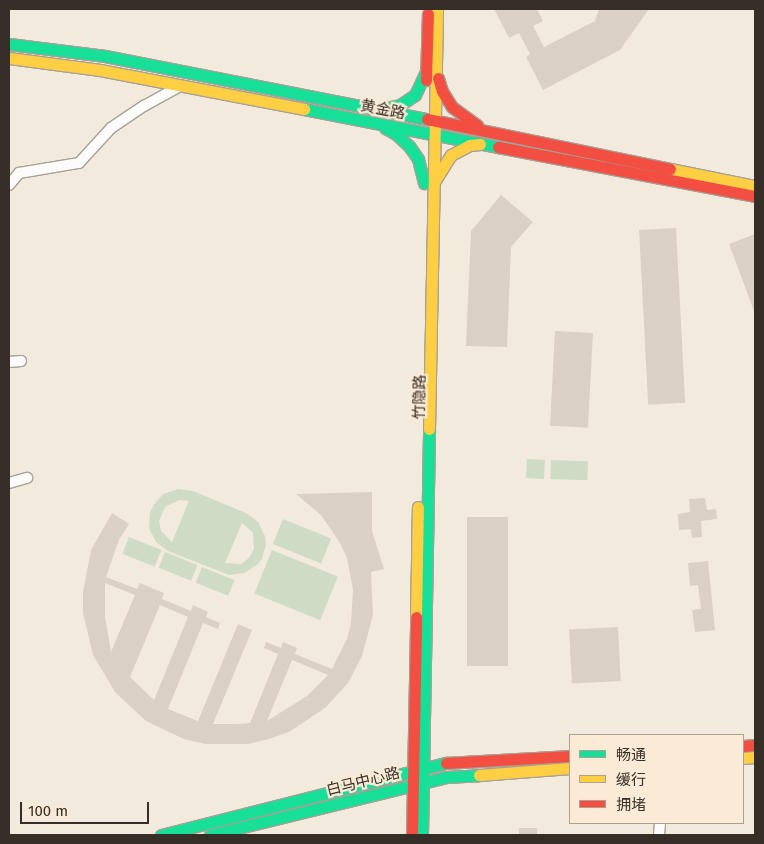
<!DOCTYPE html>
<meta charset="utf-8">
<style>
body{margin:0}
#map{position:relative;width:764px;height:844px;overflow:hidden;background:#f3eade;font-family:"Fira Sans","Noto Sans SC",sans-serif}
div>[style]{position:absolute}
.green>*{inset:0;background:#cedcc5;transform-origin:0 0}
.building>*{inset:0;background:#dad0c4;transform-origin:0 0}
.roads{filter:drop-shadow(1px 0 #a7a096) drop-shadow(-1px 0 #a7a096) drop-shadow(0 1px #a7a096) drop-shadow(0 -1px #a7a096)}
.street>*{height:10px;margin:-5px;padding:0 5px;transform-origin:5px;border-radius:5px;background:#fdfcfa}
.fast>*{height:11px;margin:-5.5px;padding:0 5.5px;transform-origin:5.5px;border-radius:5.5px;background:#16e098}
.slow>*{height:11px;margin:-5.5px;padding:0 5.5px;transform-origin:5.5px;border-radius:5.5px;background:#ffcf43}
.jam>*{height:11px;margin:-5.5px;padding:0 5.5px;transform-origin:5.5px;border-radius:5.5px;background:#f24e42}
span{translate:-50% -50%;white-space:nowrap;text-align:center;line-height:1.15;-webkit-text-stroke:4.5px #fbebd6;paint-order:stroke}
.street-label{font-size:15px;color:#352f27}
.frame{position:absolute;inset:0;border:10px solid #352f27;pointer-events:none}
.legend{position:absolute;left:569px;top:734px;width:175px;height:90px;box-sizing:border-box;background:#fbebd6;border:1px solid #aca090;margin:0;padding:6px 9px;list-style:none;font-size:15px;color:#352f27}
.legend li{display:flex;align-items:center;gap:10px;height:25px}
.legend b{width:25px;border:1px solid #aca090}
.scale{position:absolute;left:20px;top:802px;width:129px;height:22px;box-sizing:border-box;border:2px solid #352f27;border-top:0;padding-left:6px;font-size:15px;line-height:18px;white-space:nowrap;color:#352f27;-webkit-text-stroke:4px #fbebd6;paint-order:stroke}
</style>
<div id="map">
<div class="green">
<i style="left:527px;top:459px;width:18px;height:19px;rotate:3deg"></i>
<i style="left:551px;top:460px;width:37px;height:19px;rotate:2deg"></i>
<i style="clip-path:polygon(evenodd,178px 489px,193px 491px,246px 513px,258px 522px,265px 536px,266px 544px,262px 559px,257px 565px,244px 573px,229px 575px,168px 551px,156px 542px,149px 528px,150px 513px,153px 506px,163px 494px,178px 489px,179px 500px,189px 501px,172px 542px,161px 531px,159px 521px,165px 507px,179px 500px,178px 489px,242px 523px,253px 533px,254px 549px,249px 558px,241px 564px,225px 563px,242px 523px)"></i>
<i style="left:283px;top:519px;width:52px;height:27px;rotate:22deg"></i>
<i style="left:129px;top:537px;width:35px;height:18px;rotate:22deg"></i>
<i style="left:272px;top:550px;width:71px;height:47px;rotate:22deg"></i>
<i style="left:165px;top:552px;width:35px;height:17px;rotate:22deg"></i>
<i style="left:202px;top:567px;width:35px;height:17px;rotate:22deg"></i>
</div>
<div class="building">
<i style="clip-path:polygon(494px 9px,537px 9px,543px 21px,533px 26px,544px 47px,595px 21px,599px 9px,649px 9px,620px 50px,543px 90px,526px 57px,530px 54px,519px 33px,509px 38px)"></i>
<i style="clip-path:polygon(501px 195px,533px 222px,511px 247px,507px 347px,466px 346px,471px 231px)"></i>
<i style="left:676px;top:228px;width:175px;height:37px;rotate:87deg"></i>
<i style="clip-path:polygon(755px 234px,755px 311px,754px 311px,729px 244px)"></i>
<i style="left:555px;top:331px;width:38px;height:95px;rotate:3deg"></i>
<i style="clip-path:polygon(evenodd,372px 492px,372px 531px,384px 569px,371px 572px,373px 615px,362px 656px,348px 683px,325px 708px,289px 732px,269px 739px,248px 744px,205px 744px,184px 739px,146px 721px,115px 692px,93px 655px,83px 613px,83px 592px,91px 550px,112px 513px,129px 524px,119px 540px,106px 577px,137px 589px,140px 583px,164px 593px,162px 599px,191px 611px,193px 605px,208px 612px,206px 617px,220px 623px,218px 629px,203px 623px,168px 709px,198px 721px,238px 624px,252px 630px,213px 724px,238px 724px,250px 723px,278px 654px,264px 648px,266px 642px,281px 648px,283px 642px,297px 648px,295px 654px,332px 669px,347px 639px,351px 623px,353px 590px,347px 558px,340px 543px,321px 515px,296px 494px,372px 492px,105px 583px,135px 595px,111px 652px,105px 616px,105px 583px,372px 492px,160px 605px,188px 617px,154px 700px,130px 677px,160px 605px,372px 492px,292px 660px,328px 675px,307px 696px,267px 721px,292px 660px)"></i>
<i style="clip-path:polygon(705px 498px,707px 510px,716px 509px,717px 519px,701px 521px,702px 537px,692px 538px,691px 529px,679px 530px,678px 514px,690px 512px,689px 499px)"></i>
<i style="left:467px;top:517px;width:41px;height:149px"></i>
<i style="clip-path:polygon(708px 561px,715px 630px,695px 632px,692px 610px,701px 609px,698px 585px,690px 586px,688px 563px)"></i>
<i style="left:618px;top:627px;width:54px;height:49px;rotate:87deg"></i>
<i style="left:519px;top:828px;width:18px;height:7px"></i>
</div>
<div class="roads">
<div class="street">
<i style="left:9px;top:185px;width:16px;rotate:-50deg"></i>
<i style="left:19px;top:173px;width:61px;rotate:-9.5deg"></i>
<i style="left:79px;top:163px;width:47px;rotate:-47.6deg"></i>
<i style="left:111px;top:128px;width:40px;rotate:-34deg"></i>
<i style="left:144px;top:106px;width:41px;rotate:-29.1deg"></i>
<i style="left:9px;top:362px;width:12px;rotate:-5deg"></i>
<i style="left:9px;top:483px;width:19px;rotate:-16deg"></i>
<i style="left:659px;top:835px;width:12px;rotate:-85deg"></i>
</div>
<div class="fast">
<i style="left:9px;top:44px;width:97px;rotate:7.1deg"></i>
<i style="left:105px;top:56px;width:328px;rotate:11.1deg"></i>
<i style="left:386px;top:108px;width:14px;rotate:-12deg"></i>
<i style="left:400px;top:105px;width:18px;rotate:-34deg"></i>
<i style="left:415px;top:95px;width:26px;rotate:-65deg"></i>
<i style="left:304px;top:109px;width:198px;rotate:11.1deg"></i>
<i style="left:385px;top:128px;width:13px;rotate:29deg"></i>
<i style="left:396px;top:134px;width:18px;rotate:43deg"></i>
<i style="left:409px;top:146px;width:16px;rotate:55deg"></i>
<i style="left:418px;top:159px;width:25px;rotate:76deg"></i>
<i style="left:161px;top:835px;width:294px;rotate:-14.2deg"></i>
<i style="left:210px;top:835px;width:243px;rotate:-13.8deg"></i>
<i style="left:446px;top:777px;width:33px;rotate:-3deg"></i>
<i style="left:422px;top:835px;width:406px;rotate:-89deg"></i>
</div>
<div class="slow">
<i style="left:9px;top:58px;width:92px;rotate:7.5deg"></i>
<i style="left:100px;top:70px;width:208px;rotate:10.8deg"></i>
<i style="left:670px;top:169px;width:87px;rotate:11.3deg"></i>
<i style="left:434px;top:182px;width:32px;rotate:-58deg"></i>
<i style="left:451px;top:155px;width:21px;rotate:-28deg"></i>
<i style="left:470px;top:145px;width:10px;rotate:-6deg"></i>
<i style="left:429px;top:429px;width:420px;rotate:-88.9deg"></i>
<i style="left:416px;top:617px;width:110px;rotate:-89deg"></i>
<i style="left:743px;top:758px;width:12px;rotate:-5deg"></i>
<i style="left:479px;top:775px;width:91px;rotate:-4.4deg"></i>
</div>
<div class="jam">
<i style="left:438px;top:78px;width:14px;rotate:73deg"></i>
<i style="left:442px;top:91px;width:19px;rotate:58deg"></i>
<i style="left:452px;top:107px;width:31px;rotate:36deg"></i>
<i style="left:426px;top:80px;width:66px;rotate:-88.3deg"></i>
<i style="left:427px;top:119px;width:248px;rotate:11.6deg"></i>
<i style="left:498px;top:147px;width:262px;rotate:10.8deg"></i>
<i style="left:743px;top:746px;width:12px;rotate:-5deg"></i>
<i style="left:446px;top:763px;width:124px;rotate:-3.2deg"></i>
<i style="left:412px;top:835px;width:218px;rotate:-88.9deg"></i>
</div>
</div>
<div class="street-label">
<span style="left:383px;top:110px;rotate:11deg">黄金路</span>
<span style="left:420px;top:397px;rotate:-89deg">竹隐路</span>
<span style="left:363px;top:782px;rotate:-14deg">白马中心路</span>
</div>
<div class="frame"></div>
<ul class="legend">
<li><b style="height:6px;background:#16e098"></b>畅通</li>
<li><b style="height:6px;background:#ffcf43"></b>缓行</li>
<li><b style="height:6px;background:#f24e42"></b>拥堵</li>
</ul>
<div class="scale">100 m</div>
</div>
